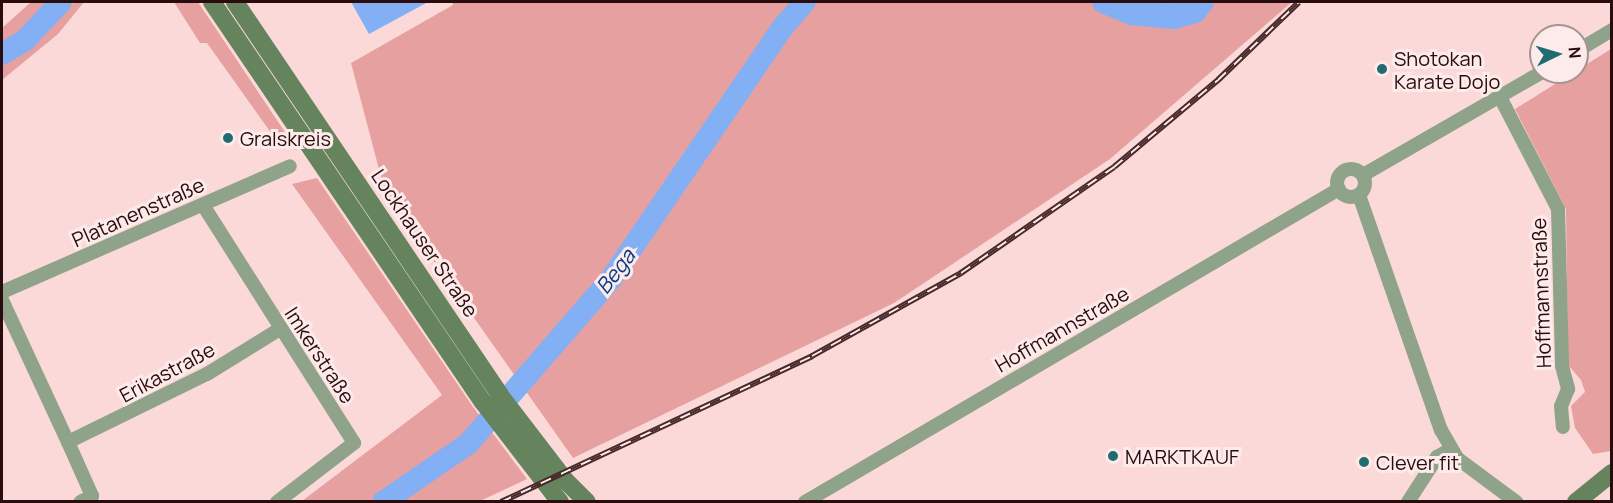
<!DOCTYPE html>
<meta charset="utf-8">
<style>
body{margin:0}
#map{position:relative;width:1613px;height:503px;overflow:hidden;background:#fbd9d8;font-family:Manrope,sans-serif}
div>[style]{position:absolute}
.green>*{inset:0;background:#e7a0a0}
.water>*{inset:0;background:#83aff5}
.river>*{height:22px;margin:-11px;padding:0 11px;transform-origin:11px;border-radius:11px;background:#83aff5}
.street>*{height:14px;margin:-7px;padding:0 7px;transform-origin:7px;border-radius:7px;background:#8ea389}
.street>.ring{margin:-7px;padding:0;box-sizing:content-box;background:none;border:14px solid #8ea389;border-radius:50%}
.secondary>*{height:18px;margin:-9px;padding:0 9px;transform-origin:9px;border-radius:9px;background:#65845e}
.rail>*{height:6px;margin-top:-3px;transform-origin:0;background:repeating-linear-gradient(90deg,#fcebea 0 11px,#47292a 0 22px);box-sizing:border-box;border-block:2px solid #47292a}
.dots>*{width:16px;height:16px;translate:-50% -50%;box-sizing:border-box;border:3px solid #fcebea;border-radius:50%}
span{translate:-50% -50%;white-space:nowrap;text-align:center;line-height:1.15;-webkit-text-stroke:6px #fcebea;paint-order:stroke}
.poi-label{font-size:20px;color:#290c0d}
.left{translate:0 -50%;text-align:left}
.street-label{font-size:20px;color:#290c0d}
.water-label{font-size:21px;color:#033988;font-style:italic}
.frame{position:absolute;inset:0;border:3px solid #290c0d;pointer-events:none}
.north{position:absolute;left:1529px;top:24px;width:60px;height:60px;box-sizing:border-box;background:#fcebea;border:2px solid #a89292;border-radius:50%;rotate:85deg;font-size:16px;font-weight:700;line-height:24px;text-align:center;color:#290c0d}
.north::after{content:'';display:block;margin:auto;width:21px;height:27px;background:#206c70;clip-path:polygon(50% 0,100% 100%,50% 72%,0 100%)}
</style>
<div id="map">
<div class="green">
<i style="clip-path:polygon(31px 2px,84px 2px,58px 34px,2px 80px,2px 28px)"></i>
<i style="clip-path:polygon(174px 2px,198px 2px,297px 150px,279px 144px,207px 43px,200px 43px)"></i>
<i style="clip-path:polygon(452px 2px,1122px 2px,1136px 9px,1199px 6px,1206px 2px,1292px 2px,1110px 159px,894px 303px,573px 458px,385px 192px,351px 63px,453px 5px)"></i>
<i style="clip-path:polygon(1611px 49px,1611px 451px,1593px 454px,1575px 428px,1571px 406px,1585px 392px,1581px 380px,1568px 365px,1566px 209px,1515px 109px)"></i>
<i style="clip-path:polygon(317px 178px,473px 407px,527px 479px,480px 501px,302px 501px,442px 395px,292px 184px)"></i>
</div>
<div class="water">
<i style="clip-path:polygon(351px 2px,428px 2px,369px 34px)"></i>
<i style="clip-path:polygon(1122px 2px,1206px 2px,1173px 10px,1136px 9px)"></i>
</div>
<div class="river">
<i style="left:1103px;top:2px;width:30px;rotate:23deg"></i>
<i style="left:1131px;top:14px;width:43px;rotate:5.3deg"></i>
<i style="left:1174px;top:18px;width:22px;rotate:-16deg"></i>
<i style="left:1195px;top:12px;width:13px;rotate:-51deg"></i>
<i style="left:2px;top:54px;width:27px;rotate:-31deg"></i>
<i style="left:25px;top:40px;width:52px;rotate:-46.5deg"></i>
<i style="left:383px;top:502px;width:103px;rotate:-34.3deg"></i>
<i style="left:468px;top:444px;width:218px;rotate:-49.1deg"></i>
<i style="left:611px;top:279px;width:305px;rotate:-55.7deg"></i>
<i style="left:783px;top:27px;width:33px;rotate:-49deg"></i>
</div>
<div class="street">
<i style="left:1577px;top:51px;width:41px;rotate:-31deg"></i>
<i style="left:1500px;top:97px;width:126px;rotate:62.6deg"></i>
<i style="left:1558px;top:209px;width:157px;rotate:88.5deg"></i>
<i style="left:1562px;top:366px;width:24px;rotate:75deg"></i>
<i style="left:1568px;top:389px;width:18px;rotate:112deg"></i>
<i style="left:1561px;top:406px;width:21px;rotate:85deg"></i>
<i class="ring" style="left:1337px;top:169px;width:14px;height:14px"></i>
<i style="left:1363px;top:175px;width:207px;rotate:-29.9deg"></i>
<i style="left:1359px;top:195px;width:249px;rotate:70.8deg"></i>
<i style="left:1441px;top:430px;width:32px;rotate:60deg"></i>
<i style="left:1457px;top:458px;width:74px;rotate:36.7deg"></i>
<i style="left:203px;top:205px;width:282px;rotate:57.6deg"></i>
<i style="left:354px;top:443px;width:97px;rotate:142.5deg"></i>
<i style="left:2px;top:292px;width:314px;rotate:-23.6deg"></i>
<i style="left:2px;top:300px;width:157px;rotate:65.1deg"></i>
<i style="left:68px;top:442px;width:155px;rotate:-26.1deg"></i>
<i style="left:207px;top:374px;width:86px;rotate:-31.7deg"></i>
<i style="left:68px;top:442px;width:59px;rotate:66deg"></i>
<i style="left:92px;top:496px;width:13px;rotate:153deg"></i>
<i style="left:805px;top:502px;width:619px;rotate:-30.38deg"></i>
<i style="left:1408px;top:502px;width:54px;rotate:-57.2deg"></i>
<i style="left:1437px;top:457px;width:16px;rotate:-30deg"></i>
</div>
<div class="secondary">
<i style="left:212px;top:2px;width:483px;rotate:55.9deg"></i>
<i style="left:483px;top:402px;width:126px;rotate:52.4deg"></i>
<i style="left:235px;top:2px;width:473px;rotate:56deg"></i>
<i style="left:499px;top:394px;width:108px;rotate:52.5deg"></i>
<i style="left:565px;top:480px;width:31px;rotate:45deg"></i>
<i style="left:1576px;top:502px;width:46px;rotate:-38.9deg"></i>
</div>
<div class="rail">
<i style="left:501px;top:502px;width:344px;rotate:-25.1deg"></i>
<i style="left:812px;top:356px;width:171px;rotate:-29.1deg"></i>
<i style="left:961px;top:273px;width:186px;rotate:-34.7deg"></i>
<i style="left:1114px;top:167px;width:136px;rotate:-39.9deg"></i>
<i style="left:1218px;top:80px;width:112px;rotate:-43.9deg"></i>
</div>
<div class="dots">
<i style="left:1382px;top:69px;background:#206c70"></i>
<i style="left:228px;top:138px;background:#206c70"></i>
<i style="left:1113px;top:456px;background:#206c70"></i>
<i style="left:1364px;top:462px;background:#206c70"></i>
</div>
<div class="poi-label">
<span class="left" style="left:1394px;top:70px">Shotokan<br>Karate Dojo</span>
<span class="left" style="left:240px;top:138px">Gralskreis</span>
<span class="left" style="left:1125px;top:456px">MARKTKAUF</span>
<span class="left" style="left:1376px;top:462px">Clever fit</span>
</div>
<div class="street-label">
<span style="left:138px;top:212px;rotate:-24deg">Platanenstraße</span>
<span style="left:425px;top:243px;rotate:56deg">Lockhauser Straße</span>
<span style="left:1541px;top:293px;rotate:-92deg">Hoffmannstraße</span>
<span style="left:1062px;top:329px;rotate:-30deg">Hoffmannstraße</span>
<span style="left:320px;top:355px;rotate:57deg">Imkerstraße</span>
<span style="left:167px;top:372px;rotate:-28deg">Erikastraße</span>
</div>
<div class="water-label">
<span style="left:615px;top:271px;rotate:-53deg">Bega</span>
</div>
<div class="frame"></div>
<div class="north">N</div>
</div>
